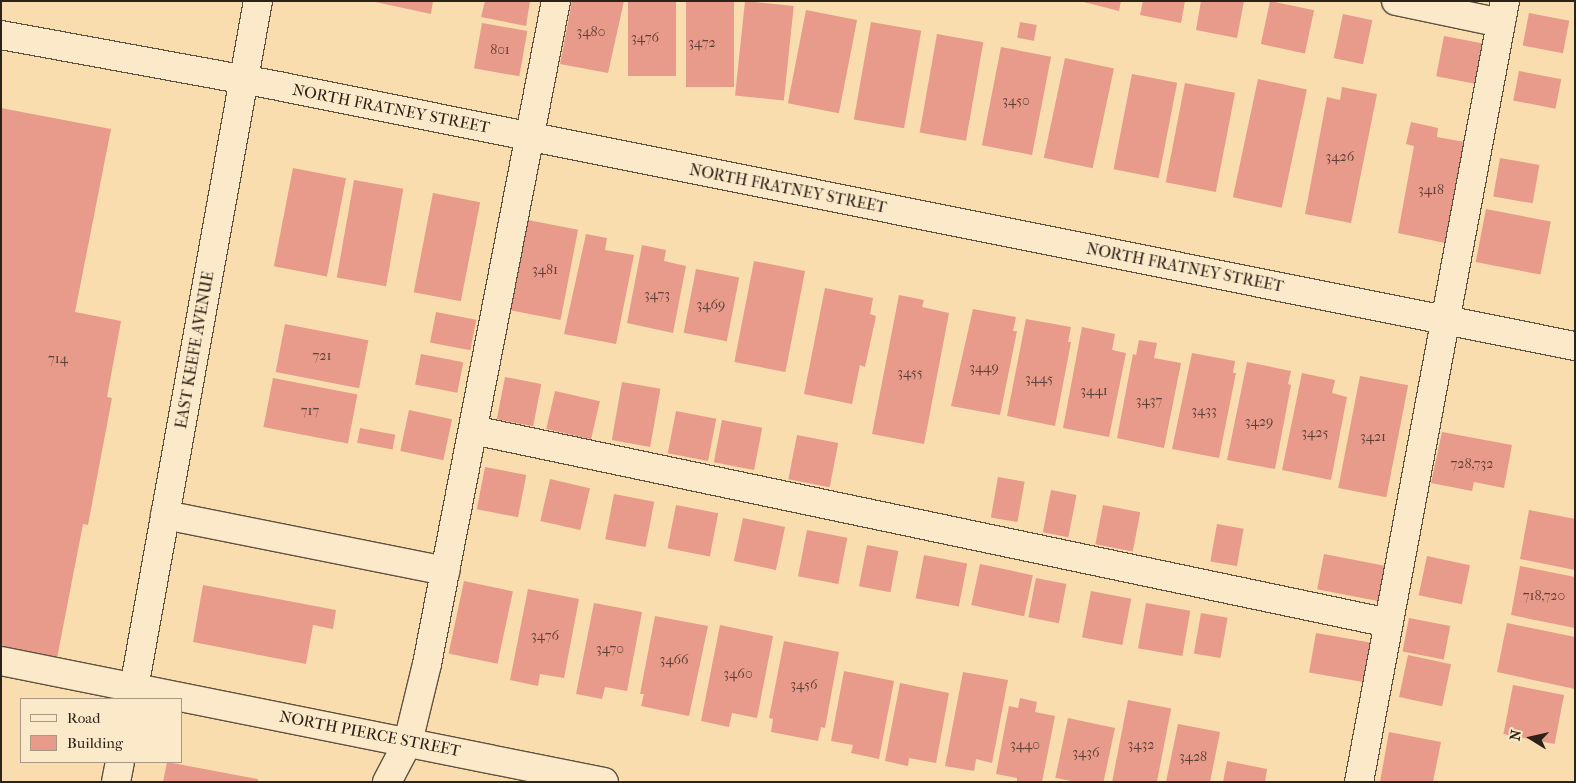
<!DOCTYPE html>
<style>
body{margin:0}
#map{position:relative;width:1576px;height:783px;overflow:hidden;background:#f9ddae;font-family:"IM FELL French Canon",serif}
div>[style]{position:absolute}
.building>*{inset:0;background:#e89b8a;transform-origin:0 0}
.roads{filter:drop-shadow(1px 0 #60513e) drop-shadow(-1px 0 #60513e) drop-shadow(0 1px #60513e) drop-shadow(0 -1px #60513e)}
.minor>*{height:28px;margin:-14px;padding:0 14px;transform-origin:14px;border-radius:14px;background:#fbe9ca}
span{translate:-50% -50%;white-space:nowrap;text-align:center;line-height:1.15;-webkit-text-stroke:4px #fbe9ca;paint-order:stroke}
.number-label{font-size:14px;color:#5c4034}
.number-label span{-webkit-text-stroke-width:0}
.street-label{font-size:16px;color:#2d2218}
.frame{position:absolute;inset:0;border:2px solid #2d2218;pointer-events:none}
.legend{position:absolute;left:20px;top:698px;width:162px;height:65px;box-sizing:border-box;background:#fbe9ca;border:1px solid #a99983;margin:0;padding:6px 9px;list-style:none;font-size:15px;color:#2d2218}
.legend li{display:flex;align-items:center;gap:10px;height:25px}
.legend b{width:25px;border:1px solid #a99983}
.north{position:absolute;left:1506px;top:713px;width:50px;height:50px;-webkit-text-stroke:4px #fbe9ca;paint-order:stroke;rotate:280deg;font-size:14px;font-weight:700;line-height:20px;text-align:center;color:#2d2218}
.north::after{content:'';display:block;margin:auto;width:18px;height:22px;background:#2d2218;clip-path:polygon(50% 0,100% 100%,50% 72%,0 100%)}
</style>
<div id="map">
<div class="building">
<i style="clip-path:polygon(371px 1px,433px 1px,431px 14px)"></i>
<i style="clip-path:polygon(485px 1px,530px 1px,526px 26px,481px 17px)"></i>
<i style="clip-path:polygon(572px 1px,624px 1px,608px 73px,560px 64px)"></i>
<i style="left:628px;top:1px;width:48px;height:75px"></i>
<i style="left:686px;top:1px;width:48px;height:86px"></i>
<i style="left:745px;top:1px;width:49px;height:95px;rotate:6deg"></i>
<i style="clip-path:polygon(1080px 1px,1121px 1px,1119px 11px)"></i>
<i style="clip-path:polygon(1143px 1px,1185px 1px,1181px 23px,1140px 15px)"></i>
<i style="clip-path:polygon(1201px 1px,1244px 1px,1237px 38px,1196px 30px)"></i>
<i style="left:1270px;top:1px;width:45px;height:44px;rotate:12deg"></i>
<i style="left:806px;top:10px;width:52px;height:95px;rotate:11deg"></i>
<i style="left:1529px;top:13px;width:41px;height:33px;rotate:11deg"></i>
<i style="left:1343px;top:14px;width:30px;height:45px;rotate:12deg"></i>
<i style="left:871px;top:22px;width:51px;height:99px;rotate:10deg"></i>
<i style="left:1020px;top:22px;width:17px;height:16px;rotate:10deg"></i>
<i style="left:482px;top:23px;width:46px;height:46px;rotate:10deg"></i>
<i style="left:937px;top:34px;width:47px;height:100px;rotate:10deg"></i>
<i style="left:1444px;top:36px;width:41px;height:41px;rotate:11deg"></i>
<i style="left:1001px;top:47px;width:51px;height:100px;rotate:11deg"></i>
<i style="left:1065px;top:58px;width:50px;height:102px;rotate:12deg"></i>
<i style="left:1519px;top:71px;width:43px;height:30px;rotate:11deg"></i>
<i style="left:1132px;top:74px;width:46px;height:97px;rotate:11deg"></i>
<i style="left:1258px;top:79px;width:50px;height:121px;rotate:12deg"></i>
<i style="left:1185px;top:83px;width:51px;height:101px;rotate:11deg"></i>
<i style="clip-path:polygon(1342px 87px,1377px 94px,1351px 223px,1305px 214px,1327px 97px,1340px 100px)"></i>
<i style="clip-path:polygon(1px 108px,111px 129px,75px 312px,121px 321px,107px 397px,112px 398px,88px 525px,83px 524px,57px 658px,1px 647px)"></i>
<i style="clip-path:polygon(1411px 122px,1438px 128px,1437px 137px,1465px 142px,1445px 243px,1398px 233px,1414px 146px,1406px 144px)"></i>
<i style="left:1500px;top:158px;width:40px;height:39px;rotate:10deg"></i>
<i style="left:293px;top:168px;width:54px;height:100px;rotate:11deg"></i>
<i style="left:354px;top:180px;width:50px;height:99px;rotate:10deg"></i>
<i style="left:433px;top:193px;width:48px;height:101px;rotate:11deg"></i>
<i style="left:1486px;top:209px;width:66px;height:54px;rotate:11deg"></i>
<i style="left:528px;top:220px;width:51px;height:92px;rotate:11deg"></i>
<i style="clip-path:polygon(586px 234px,607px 238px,605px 250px,634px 255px,616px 344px,564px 334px)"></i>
<i style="clip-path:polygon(642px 245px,666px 250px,664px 261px,686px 266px,673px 333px,627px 323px)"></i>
<i style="left:754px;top:261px;width:52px;height:103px;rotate:11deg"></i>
<i style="left:696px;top:269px;width:44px;height:65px;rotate:11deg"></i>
<i style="clip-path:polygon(825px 288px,873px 298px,870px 314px,876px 316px,865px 367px,860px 365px,852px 404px,804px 394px)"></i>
<i style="clip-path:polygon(899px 295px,924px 300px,922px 307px,949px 313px,924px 444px,872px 434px)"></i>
<i style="clip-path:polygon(973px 309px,1016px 317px,1013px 331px,1017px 331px,1000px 415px,951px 406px)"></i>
<i style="left:436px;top:312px;width:41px;height:31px;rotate:11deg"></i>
<i style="clip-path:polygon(1026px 319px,1071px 327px,1068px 342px,1071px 342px,1055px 426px,1007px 416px)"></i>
<i style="left:285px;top:324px;width:85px;height:49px;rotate:11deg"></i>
<i style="clip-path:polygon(1082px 327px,1115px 334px,1112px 350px,1126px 353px,1109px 437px,1063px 428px)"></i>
<i style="clip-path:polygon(1139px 340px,1157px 343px,1154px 358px,1181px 363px,1164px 448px,1117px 438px,1133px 354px,1136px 355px)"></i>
<i style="clip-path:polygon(1192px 353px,1235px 361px,1233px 373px,1236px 373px,1219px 458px,1172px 449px)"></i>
<i style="left:421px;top:354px;width:43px;height:31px;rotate:11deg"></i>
<i style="clip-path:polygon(1247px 362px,1291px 371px,1288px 384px,1291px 385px,1275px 469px,1227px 460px)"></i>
<i style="clip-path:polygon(1302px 373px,1335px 380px,1332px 393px,1347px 397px,1331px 480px,1282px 470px)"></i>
<i style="left:1360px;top:376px;width:49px;height:114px;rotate:11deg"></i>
<i style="left:505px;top:377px;width:37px;height:43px;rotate:11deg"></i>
<i style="left:273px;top:378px;width:86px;height:50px;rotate:11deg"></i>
<i style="left:622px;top:382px;width:39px;height:59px;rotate:10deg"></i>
<i style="left:555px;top:391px;width:46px;height:39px;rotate:13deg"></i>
<i style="left:409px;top:410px;width:44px;height:42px;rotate:12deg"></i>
<i style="left:676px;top:411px;width:41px;height:43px;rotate:11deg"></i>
<i style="left:722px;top:420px;width:41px;height:43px;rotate:11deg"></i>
<i style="left:360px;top:428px;width:36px;height:15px;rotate:11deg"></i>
<i style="clip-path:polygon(1442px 432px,1512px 445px,1504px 488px,1474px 482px,1472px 491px,1431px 483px)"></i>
<i style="left:797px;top:435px;width:42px;height:45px;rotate:11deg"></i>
<i style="left:485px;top:467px;width:42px;height:43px;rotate:11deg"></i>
<i style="left:998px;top:477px;width:27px;height:41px;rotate:10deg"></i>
<i style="left:550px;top:479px;width:41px;height:43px;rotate:13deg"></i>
<i style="left:1051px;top:490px;width:26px;height:43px;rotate:11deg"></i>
<i style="left:614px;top:494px;width:41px;height:46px;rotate:11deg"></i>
<i style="left:676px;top:505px;width:43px;height:44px;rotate:11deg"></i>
<i style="left:1103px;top:505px;width:38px;height:40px;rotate:11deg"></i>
<i style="clip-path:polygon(1529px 510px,1575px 519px,1575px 570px,1520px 559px)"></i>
<i style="left:743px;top:518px;width:43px;height:44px;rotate:12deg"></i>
<i style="left:1217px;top:524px;width:27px;height:38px;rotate:10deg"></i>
<i style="left:807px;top:530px;width:41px;height:47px;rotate:11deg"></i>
<i style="left:867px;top:545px;width:32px;height:42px;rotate:11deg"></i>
<i style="left:1324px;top:554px;width:63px;height:36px;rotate:11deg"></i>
<i style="left:924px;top:555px;width:44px;height:44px;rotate:11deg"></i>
<i style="left:1427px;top:556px;width:44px;height:40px;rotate:12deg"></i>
<i style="left:980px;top:564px;width:54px;height:42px;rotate:12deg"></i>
<i style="clip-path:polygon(1520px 566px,1575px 577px,1575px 628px,1511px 615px)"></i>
<i style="left:1036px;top:578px;width:31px;height:40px;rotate:11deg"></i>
<i style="left:464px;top:581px;width:50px;height:74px;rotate:12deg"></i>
<i style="clip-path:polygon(203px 585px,336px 610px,333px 629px,313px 625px,306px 664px,193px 642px)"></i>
<i style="clip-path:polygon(528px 589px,579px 599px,564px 678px,540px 674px,538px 686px,510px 680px)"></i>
<i style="left:1091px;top:591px;width:41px;height:47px;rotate:11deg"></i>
<i style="clip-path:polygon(594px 603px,642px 612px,627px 691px,605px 687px,602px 699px,576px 694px)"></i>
<i style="left:1146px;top:603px;width:45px;height:46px;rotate:10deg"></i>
<i style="left:1201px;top:613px;width:27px;height:41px;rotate:10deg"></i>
<i style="clip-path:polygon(655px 616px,708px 626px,689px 716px,641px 706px,644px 694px,640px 694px)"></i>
<i style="left:1409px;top:618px;width:42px;height:34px;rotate:11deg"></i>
<i style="clip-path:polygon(1507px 623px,1575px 637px,1575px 689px,1497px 672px)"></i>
<i style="clip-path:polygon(720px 625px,773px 636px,757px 718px,732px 713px,729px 727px,701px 721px)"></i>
<i style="left:1316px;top:633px;width:55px;height:40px;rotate:10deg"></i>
<i style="clip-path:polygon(784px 641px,839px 652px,825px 728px,821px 727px,818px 741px,771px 732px,773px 719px,769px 718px)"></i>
<i style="left:1408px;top:655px;width:44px;height:43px;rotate:12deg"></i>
<i style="clip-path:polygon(844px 671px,894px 681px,879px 759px,851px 753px,853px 745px,831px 741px)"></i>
<i style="clip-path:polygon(963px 672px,1008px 680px,992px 763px,976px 759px,974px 771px,945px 766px)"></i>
<i style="clip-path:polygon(900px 683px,949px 693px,936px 763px,909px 758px,908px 766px,885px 761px)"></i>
<i style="left:1513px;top:685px;width:52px;height:50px;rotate:11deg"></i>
<i style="clip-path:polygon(1020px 698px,1037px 702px,1035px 712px,1055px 716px,1042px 782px,1017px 782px,1017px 778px,996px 774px,1009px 706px,1018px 708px)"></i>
<i style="left:1128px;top:700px;width:44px;height:84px;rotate:11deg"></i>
<i style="left:1068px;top:718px;width:48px;height:61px;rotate:12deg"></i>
<i style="clip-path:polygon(1178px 724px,1220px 732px,1210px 782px,1166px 782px)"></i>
<i style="clip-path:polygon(1389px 732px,1441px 742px,1433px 782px,1380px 782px)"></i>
<i style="clip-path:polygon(1227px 761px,1267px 769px,1265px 782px,1223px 782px)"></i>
<i style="clip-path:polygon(167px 762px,258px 779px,258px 782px,163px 782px)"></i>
</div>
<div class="roads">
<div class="minor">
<i style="left:1396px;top:1px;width:107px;rotate:11.8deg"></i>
<i style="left:1px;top:35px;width:287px;rotate:10.4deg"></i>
<i style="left:283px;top:87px;width:1318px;rotate:11.34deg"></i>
<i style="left:473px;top:430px;width:936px;rotate:11.9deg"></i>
<i style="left:165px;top:515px;width:286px;rotate:11.3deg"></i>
<i style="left:1px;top:661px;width:615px;rotate:11.35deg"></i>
<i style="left:132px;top:699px;width:709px;rotate:-79.77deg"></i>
<i style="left:116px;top:782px;width:20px;rotate:-79deg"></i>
<i style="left:387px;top:782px;width:45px;rotate:-62.3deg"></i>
<i style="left:408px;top:742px;width:80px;rotate:-76.3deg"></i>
<i style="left:427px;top:664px;width:675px;rotate:-78.99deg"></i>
<i style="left:1359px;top:782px;width:795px;rotate:-79.41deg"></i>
</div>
</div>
<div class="number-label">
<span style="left:591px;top:32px">3480</span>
<span style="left:645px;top:38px">3476</span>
<span style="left:702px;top:43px">3472</span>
<span style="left:500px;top:50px">801</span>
<span style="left:1016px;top:101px">3450</span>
<span style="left:1340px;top:157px">3426</span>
<span style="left:1431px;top:190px">3418</span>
<span style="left:545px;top:270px">3481</span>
<span style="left:657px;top:295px">3473</span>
<span style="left:711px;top:305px">3469</span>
<span style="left:322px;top:356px">721</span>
<span style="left:58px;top:359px">714</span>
<span style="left:984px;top:368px">3449</span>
<span style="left:910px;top:373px">3455</span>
<span style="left:1039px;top:379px">3445</span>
<span style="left:1094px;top:391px">3441</span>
<span style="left:1149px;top:401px">3437</span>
<span style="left:310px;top:411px">717</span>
<span style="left:1204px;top:411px">3433</span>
<span style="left:1259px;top:422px">3429</span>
<span style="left:1315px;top:433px">3425</span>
<span style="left:1373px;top:437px">3421</span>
<span style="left:1472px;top:464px">728,732</span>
<span style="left:1544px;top:596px">718,720</span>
<span style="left:545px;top:636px">3476</span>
<span style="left:610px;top:649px">3470</span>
<span style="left:674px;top:660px">3466</span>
<span style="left:738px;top:674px">3460</span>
<span style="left:804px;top:685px">3456</span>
<span style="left:1025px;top:745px">3440</span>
<span style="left:1141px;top:745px">3432</span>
<span style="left:1086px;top:753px">3436</span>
<span style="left:1193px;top:757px">3428</span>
</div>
<div class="street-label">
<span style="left:391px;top:109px;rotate:11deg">NORTH FRATNEY STREET</span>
<span style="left:788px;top:189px;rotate:11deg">NORTH FRATNEY STREET</span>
<span style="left:1185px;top:268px;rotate:11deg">NORTH FRATNEY STREET</span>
<span style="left:195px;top:350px;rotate:-80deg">EAST KEEFE AVENUE</span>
<span style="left:370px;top:734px;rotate:11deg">NORTH PIERCE STREET</span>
</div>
<div class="frame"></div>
<ul class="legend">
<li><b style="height:6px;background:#fbe9ca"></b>Road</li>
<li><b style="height:14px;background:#e89b8a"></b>Building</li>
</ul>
<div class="north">N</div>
</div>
